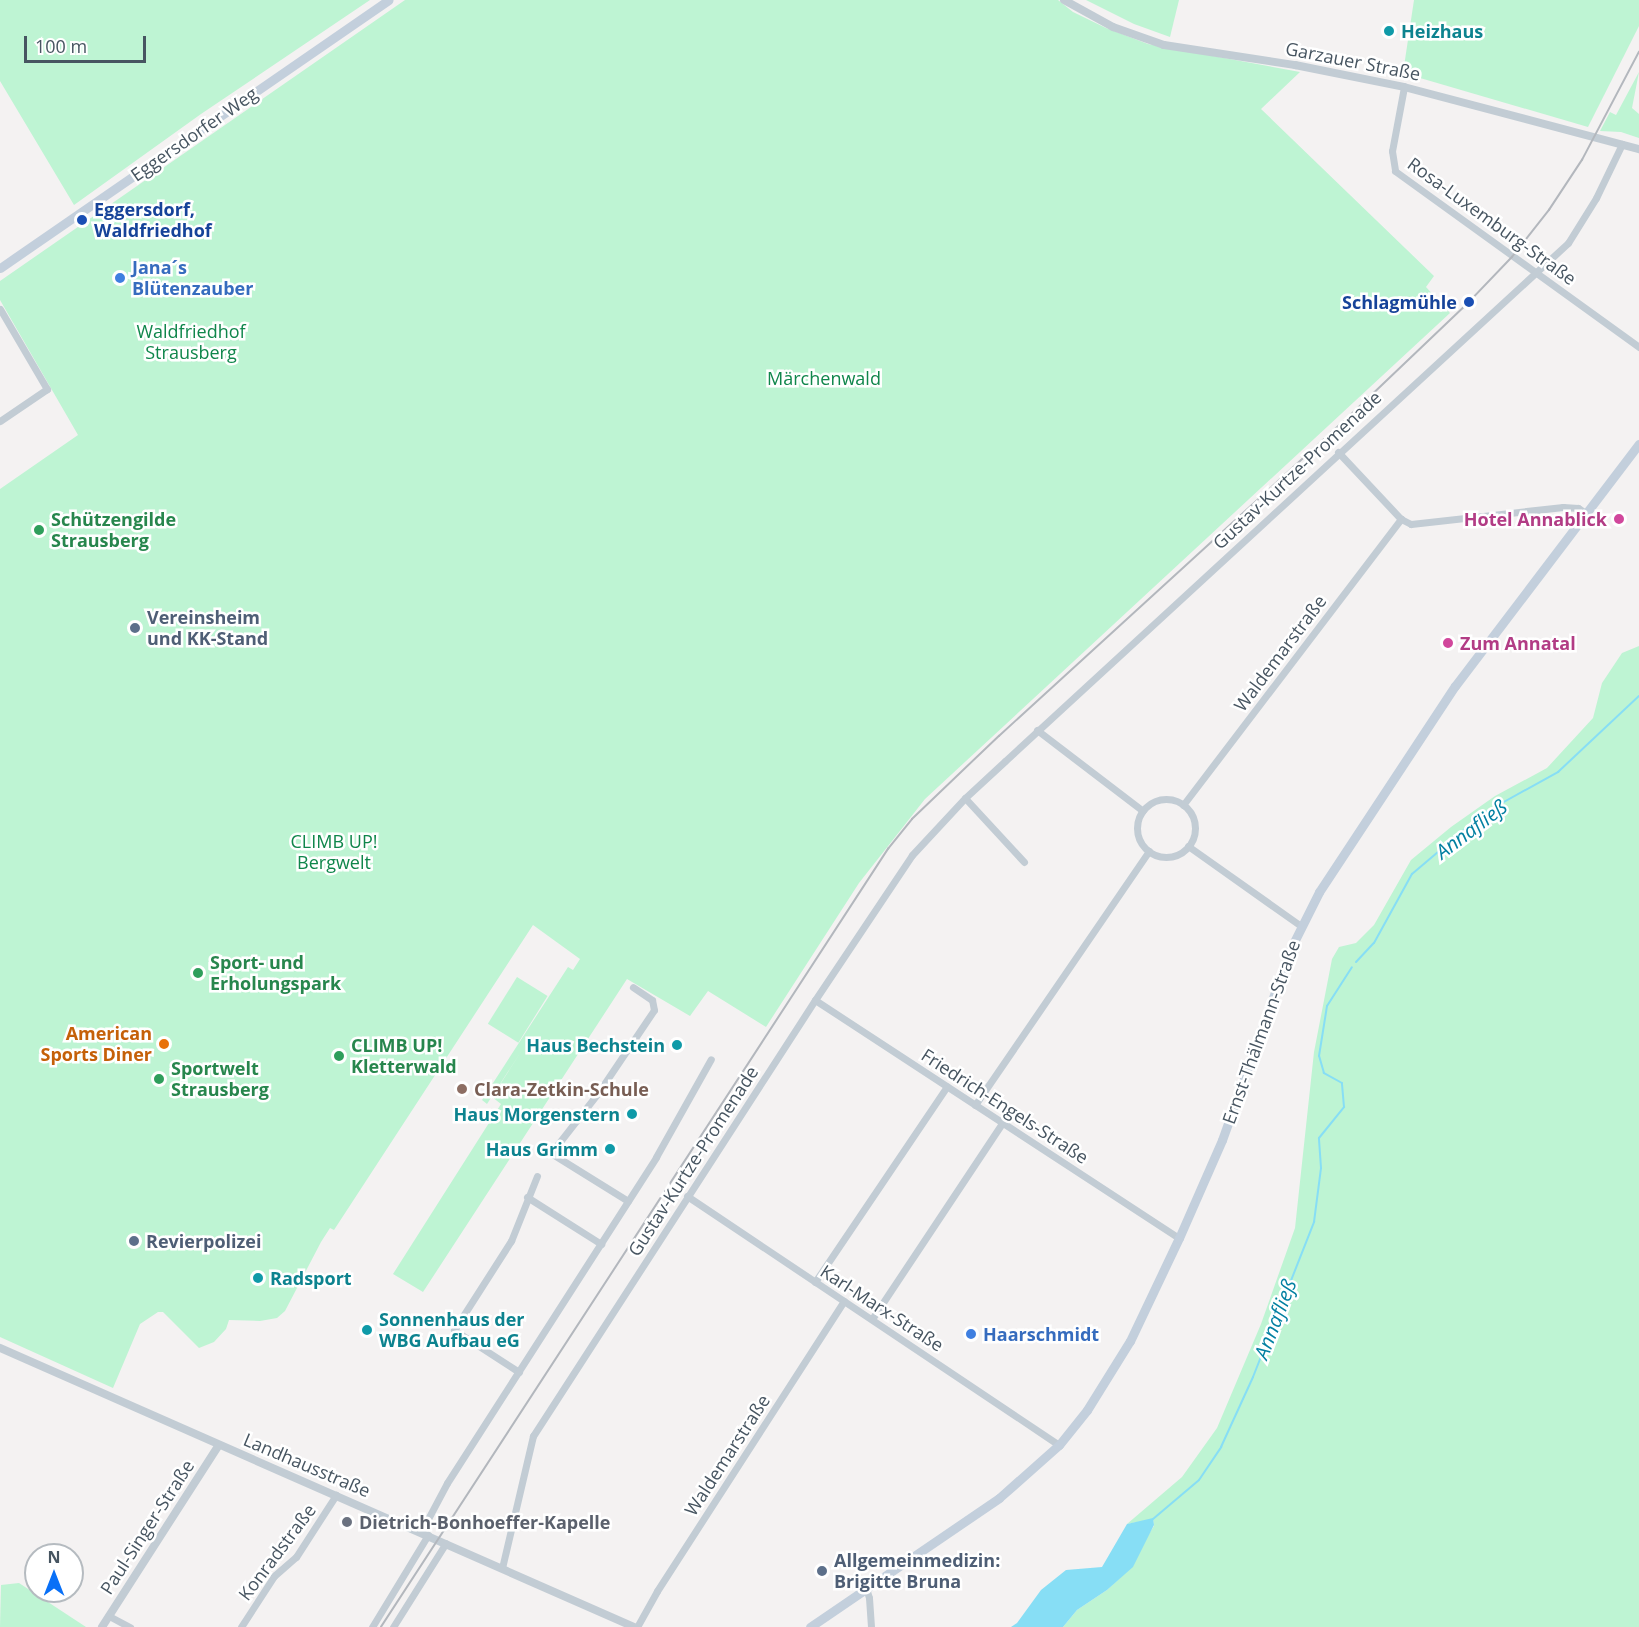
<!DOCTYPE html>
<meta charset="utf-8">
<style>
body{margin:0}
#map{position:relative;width:1639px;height:1627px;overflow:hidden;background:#f4f2f2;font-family:"Open Sans",sans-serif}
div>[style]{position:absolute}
.green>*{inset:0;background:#bef4d3;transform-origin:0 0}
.water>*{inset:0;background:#87def5}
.stream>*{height:2px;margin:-1px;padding:0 1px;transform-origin:1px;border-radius:1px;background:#87def5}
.minor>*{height:7px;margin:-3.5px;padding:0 3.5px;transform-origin:3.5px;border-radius:3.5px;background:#c2ccd4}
.minor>.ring{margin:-3.5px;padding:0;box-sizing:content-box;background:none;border:7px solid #c2ccd4;border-radius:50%}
.tertiary>*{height:8px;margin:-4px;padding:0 4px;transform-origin:4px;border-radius:4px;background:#c2ccd4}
.secondary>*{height:9px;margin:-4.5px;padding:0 4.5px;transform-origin:4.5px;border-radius:4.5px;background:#c3cfdc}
.tram>*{height:1.5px;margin:-0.75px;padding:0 0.75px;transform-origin:0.75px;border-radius:0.75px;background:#b3b7bd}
.dots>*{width:16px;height:16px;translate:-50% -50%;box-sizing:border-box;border:3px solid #fff;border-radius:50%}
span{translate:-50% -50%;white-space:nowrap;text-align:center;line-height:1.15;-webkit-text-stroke:5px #fff;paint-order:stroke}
.culture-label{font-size:18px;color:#0d838f;font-weight:700}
.left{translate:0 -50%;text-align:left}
.right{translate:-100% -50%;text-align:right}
.street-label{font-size:18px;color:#475561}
.transit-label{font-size:18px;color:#164399;font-weight:700}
.shop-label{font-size:18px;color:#366cbe;font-weight:700}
.park-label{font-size:18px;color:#0f864b}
.hotel-label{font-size:18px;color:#b23c85;font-weight:700}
.leisure-label{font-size:18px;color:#27864d;font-weight:700}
.service-label{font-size:18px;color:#4e5e75;font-weight:700}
.food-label{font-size:18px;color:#c56008;font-weight:700}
.education-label{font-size:18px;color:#785e54;font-weight:700}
.worship-label{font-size:18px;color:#5b616d;font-weight:700}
.water-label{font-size:20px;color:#0380a2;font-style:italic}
.north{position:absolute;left:24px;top:1543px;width:60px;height:60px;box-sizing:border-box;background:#fff;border:2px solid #b5bbc0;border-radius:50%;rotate:0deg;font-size:16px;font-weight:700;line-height:24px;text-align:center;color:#475561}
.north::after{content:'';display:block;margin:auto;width:21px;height:27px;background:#0970f7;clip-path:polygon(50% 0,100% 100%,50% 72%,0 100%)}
.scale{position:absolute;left:24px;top:36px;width:122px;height:27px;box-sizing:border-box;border:3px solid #475561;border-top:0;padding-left:8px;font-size:18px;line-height:21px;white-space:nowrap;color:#475561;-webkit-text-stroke:4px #fff;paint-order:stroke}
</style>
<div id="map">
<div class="green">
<i style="clip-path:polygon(0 0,370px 0,201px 114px,74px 205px,0 81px)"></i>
<i style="clip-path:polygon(405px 0,1058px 0,1073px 12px,1106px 28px,1148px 44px,1300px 72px,1261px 109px,1434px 276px,1426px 287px,1450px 313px,925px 799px,859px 883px,766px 1027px,708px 991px,690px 1016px,627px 979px,423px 1292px,393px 1274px,501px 1104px,492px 1097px,524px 1047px,487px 1104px,482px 1100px,568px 967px,573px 970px,580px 959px,533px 925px,334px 1230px,330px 1228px,321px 1242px,285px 1311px,277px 1318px,260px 1321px,229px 1320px,226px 1329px,214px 1342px,199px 1348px,163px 1312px,158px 1312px,140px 1324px,113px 1388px,0 1337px,0 489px,78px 435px,0 300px,0 281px)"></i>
<i style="clip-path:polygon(1086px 0,1179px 0,1170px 37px,1134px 24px)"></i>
<i style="clip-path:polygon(1414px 0,1639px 0,1639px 26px,1588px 127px,1403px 73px)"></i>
<i style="clip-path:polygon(1639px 72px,1632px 108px,1639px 114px,1639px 138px,1621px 132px,1600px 131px,1610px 112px,1616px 115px)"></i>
<i style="clip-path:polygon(1639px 646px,1639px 1627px,1063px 1627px,1077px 1610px,1107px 1590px,1133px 1566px,1140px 1548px,1154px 1526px,1153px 1519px,1127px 1524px,1182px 1477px,1217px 1428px,1261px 1324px,1295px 1228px,1314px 1052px,1332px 959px,1339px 947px,1356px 943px,1374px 925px,1411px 860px,1451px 827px,1495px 796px,1547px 768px,1593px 718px,1602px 683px,1622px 653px)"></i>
<i style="left:517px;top:977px;width:36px;height:55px;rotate:32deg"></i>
<i style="clip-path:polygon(19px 1583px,86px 1627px,0 1627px,1px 1585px)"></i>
</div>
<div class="water">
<i style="clip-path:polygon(1153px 1518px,1154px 1525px,1133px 1567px,1107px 1590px,1077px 1610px,1063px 1627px,1011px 1627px,1017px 1623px,1041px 1590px,1066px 1570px,1102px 1567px,1127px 1524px)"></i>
</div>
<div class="stream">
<i style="left:1356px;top:962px;width:26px;rotate:-47deg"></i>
<i style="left:1374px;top:943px;width:79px;rotate:-61.2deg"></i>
<i style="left:1412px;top:874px;width:94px;rotate:-40.3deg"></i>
<i style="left:1484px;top:813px;width:85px;rotate:-29deg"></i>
<i style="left:1558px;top:772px;width:111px;rotate:-43.2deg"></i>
<i style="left:1153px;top:1519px;width:60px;rotate:-40.3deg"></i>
<i style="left:1199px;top:1480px;width:40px;rotate:-56deg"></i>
<i style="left:1221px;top:1447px;width:77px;rotate:-65.4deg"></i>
<i style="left:1253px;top:1377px;width:167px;rotate:-68.5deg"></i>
<i style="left:1314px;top:1222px;width:54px;rotate:-82.6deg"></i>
<i style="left:1321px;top:1168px;width:30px;rotate:-94deg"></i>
<i style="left:1319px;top:1138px;width:40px;rotate:-51deg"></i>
<i style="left:1344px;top:1107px;width:24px;rotate:-95deg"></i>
<i style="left:1342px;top:1083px;width:21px;rotate:-151deg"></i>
<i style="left:1324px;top:1073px;width:18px;rotate:-106deg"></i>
<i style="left:1319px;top:1056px;width:51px;rotate:-80.9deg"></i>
<i style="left:1327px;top:1006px;width:46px;rotate:-57.3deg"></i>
</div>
<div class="minor">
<i style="left:1404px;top:87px;width:65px;rotate:100.6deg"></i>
<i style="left:1392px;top:151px;width:20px;rotate:81deg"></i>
<i style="left:1395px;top:171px;width:301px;rotate:35.8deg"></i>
<i style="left:0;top:309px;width:93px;rotate:59.6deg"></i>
<i style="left:47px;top:389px;width:57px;rotate:145.8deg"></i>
<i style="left:1338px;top:452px;width:92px;rotate:46.8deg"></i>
<i style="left:1401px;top:519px;width:11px;rotate:27deg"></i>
<i style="left:1411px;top:524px;width:153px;rotate:-6.4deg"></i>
<i style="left:1563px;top:507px;width:15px;rotate:4deg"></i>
<i style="left:1578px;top:508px;width:11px;rotate:34deg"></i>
<i style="left:1037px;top:730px;width:133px;rotate:37.4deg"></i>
<i style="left:965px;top:798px;width:87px;rotate:47.3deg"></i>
<i class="ring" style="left:1137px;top:799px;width:51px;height:51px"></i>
<i style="left:1183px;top:805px;width:360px;rotate:-52.7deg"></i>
<i style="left:1188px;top:846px;width:138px;rotate:35.3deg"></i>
<i style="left:815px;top:1000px;width:435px;rotate:33.2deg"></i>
<i style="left:975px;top:1105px;width:308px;rotate:-55.6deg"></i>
<i style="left:687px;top:1196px;width:448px;rotate:33.8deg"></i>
<i style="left:527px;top:1197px;width:88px;rotate:32.4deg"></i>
<i style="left:628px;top:1201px;width:91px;rotate:-148.1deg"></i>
<i style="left:551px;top:1153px;width:76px;rotate:-51.9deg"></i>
<i style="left:598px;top:1093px;width:100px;rotate:-56deg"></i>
<i style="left:654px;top:1010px;width:10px;rotate:-101deg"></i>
<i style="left:652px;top:1000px;width:23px;rotate:-146deg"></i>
<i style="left:815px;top:1282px;width:236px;rotate:-56deg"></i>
<i style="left:872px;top:1319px;width:235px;rotate:-56.4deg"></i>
<i style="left:519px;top:1372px;width:77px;rotate:-147.1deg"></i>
<i style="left:454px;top:1330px;width:106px;rotate:-57.4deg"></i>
<i style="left:511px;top:1241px;width:70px;rotate:-68.2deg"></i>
<i style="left:421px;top:1532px;width:55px;rotate:-62deg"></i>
<i style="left:447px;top:1483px;width:387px;rotate:-57.3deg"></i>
<i style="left:656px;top:1157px;width:112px;rotate:-60.7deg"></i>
<i style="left:502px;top:1568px;width:136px;rotate:-76.8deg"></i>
<i style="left:533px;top:1436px;width:519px;rotate:-57.11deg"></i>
<i style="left:815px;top:1000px;width:174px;rotate:-56.2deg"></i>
<i style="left:912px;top:855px;width:78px;rotate:-47.1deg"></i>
<i style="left:965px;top:798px;width:54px;rotate:-42.8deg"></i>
<i style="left:1005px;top:761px;width:765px;rotate:-42.62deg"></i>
<i style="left:1568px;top:243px;width:53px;rotate:-58.1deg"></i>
<i style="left:1596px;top:198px;width:60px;rotate:-64.3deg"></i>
<i style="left:866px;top:1588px;width:10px;rotate:73deg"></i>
<i style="left:869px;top:1598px;width:29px;rotate:86deg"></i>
<i style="left:109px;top:1616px;width:24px;rotate:28deg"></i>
<i style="left:241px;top:1627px;width:61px;rotate:-57.1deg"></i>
<i style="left:274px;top:1576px;width:29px;rotate:-41deg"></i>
<i style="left:296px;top:1557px;width:74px;rotate:-57.2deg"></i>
<i style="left:372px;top:1627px;width:108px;rotate:-58.7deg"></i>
<i style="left:393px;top:1627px;width:99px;rotate:-57.8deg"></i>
<i style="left:637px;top:1627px;width:41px;rotate:-60.9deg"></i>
<i style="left:657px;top:1591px;width:345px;rotate:-57.2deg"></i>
</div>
<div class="tertiary">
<i style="left:1064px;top:0;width:56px;rotate:28.9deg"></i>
<i style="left:1113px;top:27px;width:54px;rotate:19.4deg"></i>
<i style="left:1164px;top:45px;width:133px;rotate:8.7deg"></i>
<i style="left:1295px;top:65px;width:111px;rotate:11.4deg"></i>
<i style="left:1404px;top:87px;width:243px;rotate:14.8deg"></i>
<i style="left:0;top:1348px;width:693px;rotate:23.75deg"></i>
<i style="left:102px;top:1627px;width:216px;rotate:-57.3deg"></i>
</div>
<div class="secondary">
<i style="left:0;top:268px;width:472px;rotate:-34.6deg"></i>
<i style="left:810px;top:1627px;width:229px;rotate:-34.3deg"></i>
<i style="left:999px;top:1498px;width:80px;rotate:-41.5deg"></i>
<i style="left:1059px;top:1445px;width:45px;rotate:-51.3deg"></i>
<i style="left:1087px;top:1410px;width:81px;rotate:-58.1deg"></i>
<i style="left:1130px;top:1341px;width:114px;rotate:-64.6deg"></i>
<i style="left:1179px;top:1238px;width:107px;rotate:-66.3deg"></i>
<i style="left:1222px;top:1140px;width:202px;rotate:-70.3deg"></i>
<i style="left:1290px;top:950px;width:65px;rotate:-63.4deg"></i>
<i style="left:1319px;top:892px;width:247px;rotate:-56.6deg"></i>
<i style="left:1455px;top:686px;width:304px;rotate:-52.8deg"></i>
</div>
<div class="tram">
<i style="left:381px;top:1627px;width:929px;rotate:-56.91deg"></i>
<i style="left:888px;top:849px;width:38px;rotate:-51deg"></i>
<i style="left:912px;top:819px;width:120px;rotate:-43.7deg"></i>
<i style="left:999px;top:736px;width:462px;rotate:-42.4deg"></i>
<i style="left:1340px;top:425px;width:178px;rotate:-43.6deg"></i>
<i style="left:1469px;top:302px;width:62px;rotate:-46.3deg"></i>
<i style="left:1512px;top:257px;width:60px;rotate:-51.8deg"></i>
<i style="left:1549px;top:210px;width:60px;rotate:-56.6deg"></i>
<i style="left:1582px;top:160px;width:122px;rotate:-62.2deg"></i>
</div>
<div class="dots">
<i style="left:1389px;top:31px;background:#0f9aa8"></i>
<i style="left:82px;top:220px;background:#1a4fb4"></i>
<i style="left:120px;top:278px;background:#3f7fe0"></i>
<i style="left:1469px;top:302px;background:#1a4fb4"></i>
<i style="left:1619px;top:519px;background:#d1479c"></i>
<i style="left:39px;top:530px;background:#2e9e5b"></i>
<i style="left:135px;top:628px;background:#5c6f8a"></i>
<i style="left:1448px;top:643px;background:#d1479c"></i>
<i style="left:198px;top:973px;background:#2e9e5b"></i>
<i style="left:164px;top:1044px;background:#e8710a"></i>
<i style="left:677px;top:1045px;background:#0f9aa8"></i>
<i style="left:339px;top:1056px;background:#2e9e5b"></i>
<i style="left:159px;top:1079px;background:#2e9e5b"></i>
<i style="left:462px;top:1089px;background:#8d6e63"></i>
<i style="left:632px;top:1114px;background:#0f9aa8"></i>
<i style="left:610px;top:1149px;background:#0f9aa8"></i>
<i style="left:134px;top:1241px;background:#5c6f8a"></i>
<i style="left:258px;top:1278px;background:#0f9aa8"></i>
<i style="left:367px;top:1330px;background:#0f9aa8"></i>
<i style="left:971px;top:1334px;background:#3f7fe0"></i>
<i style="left:347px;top:1522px;background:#6b7280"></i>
<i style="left:822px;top:1571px;background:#5c6f8a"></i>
</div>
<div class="culture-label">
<span class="left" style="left:1401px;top:31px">Heizhaus</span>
<span class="right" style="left:665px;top:1045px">Haus Bechstein</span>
<span class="right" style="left:620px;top:1114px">Haus Morgenstern</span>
<span class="right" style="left:598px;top:1149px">Haus Grimm</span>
<span class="left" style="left:270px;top:1278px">Radsport</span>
<span class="left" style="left:379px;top:1330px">Sonnenhaus der<br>WBG Aufbau eG</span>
</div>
<div class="street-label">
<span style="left:1353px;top:61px;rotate:11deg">Garzauer Straße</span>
<span style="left:194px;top:134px;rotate:-35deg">Eggersdorfer Weg</span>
<span style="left:1492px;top:221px;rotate:36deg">Rosa-Luxemburg-Straße</span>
<span style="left:1297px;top:470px;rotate:-43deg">Gustav-Kurtze-Promenade</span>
<span style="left:1280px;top:653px;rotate:-53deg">Waldemarstraße</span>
<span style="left:1261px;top:1032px;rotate:-70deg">Ernst-Thälmann-Straße</span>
<span style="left:1005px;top:1106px;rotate:33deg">Friedrich-Engels-Straße</span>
<span style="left:693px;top:1161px;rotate:-57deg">Gustav-Kurtze-Promenade</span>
<span style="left:882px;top:1308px;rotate:33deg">Karl-Marx-Straße</span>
<span style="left:727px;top:1455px;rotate:-57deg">Waldemarstraße</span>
<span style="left:307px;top:1465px;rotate:23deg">Landhausstraße</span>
<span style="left:147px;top:1527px;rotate:-57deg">Paul-Singer-Straße</span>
<span style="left:277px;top:1552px;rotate:-53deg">Konradstraße</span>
</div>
<div class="transit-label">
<span class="left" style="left:94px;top:220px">Eggersdorf,<br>Waldfriedhof</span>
<span class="right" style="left:1457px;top:302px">Schlagmühle</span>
</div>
<div class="shop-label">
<span class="left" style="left:132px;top:278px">Jana´s<br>Blütenzauber</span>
<span class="left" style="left:983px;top:1334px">Haarschmidt</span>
</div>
<div class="park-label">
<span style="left:191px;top:342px">Waldfriedhof<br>Strausberg</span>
<span style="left:824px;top:378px">Märchenwald</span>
<span style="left:334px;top:852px">CLIMB UP!<br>Bergwelt</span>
</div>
<div class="hotel-label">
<span class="right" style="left:1607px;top:519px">Hotel Annablick</span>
<span class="left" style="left:1460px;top:643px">Zum Annatal</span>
</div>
<div class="leisure-label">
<span class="left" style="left:51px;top:530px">Schützengilde<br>Strausberg</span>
<span class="left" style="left:210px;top:973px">Sport- und<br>Erholungspark</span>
<span class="left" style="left:351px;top:1056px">CLIMB UP!<br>Kletterwald</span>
<span class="left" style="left:171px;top:1079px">Sportwelt<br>Strausberg</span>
</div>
<div class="service-label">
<span class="left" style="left:147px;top:628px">Vereinsheim<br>und KK-Stand</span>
<span class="left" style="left:146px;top:1241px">Revierpolizei</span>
<span class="left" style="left:834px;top:1571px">Allgemeinmedizin:<br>Brigitte Bruna</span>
</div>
<div class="food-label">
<span class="right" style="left:152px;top:1044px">American<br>Sports Diner</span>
</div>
<div class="education-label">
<span class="left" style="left:474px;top:1089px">Clara-Zetkin-Schule</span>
</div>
<div class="worship-label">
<span class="left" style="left:359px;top:1522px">Dietrich-Bonhoeffer-Kapelle</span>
</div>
<div class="water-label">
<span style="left:1471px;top:829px;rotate:-37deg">Annafließ</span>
<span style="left:1275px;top:1319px;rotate:-69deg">Annafließ</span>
</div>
<div class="north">N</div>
<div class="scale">100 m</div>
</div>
